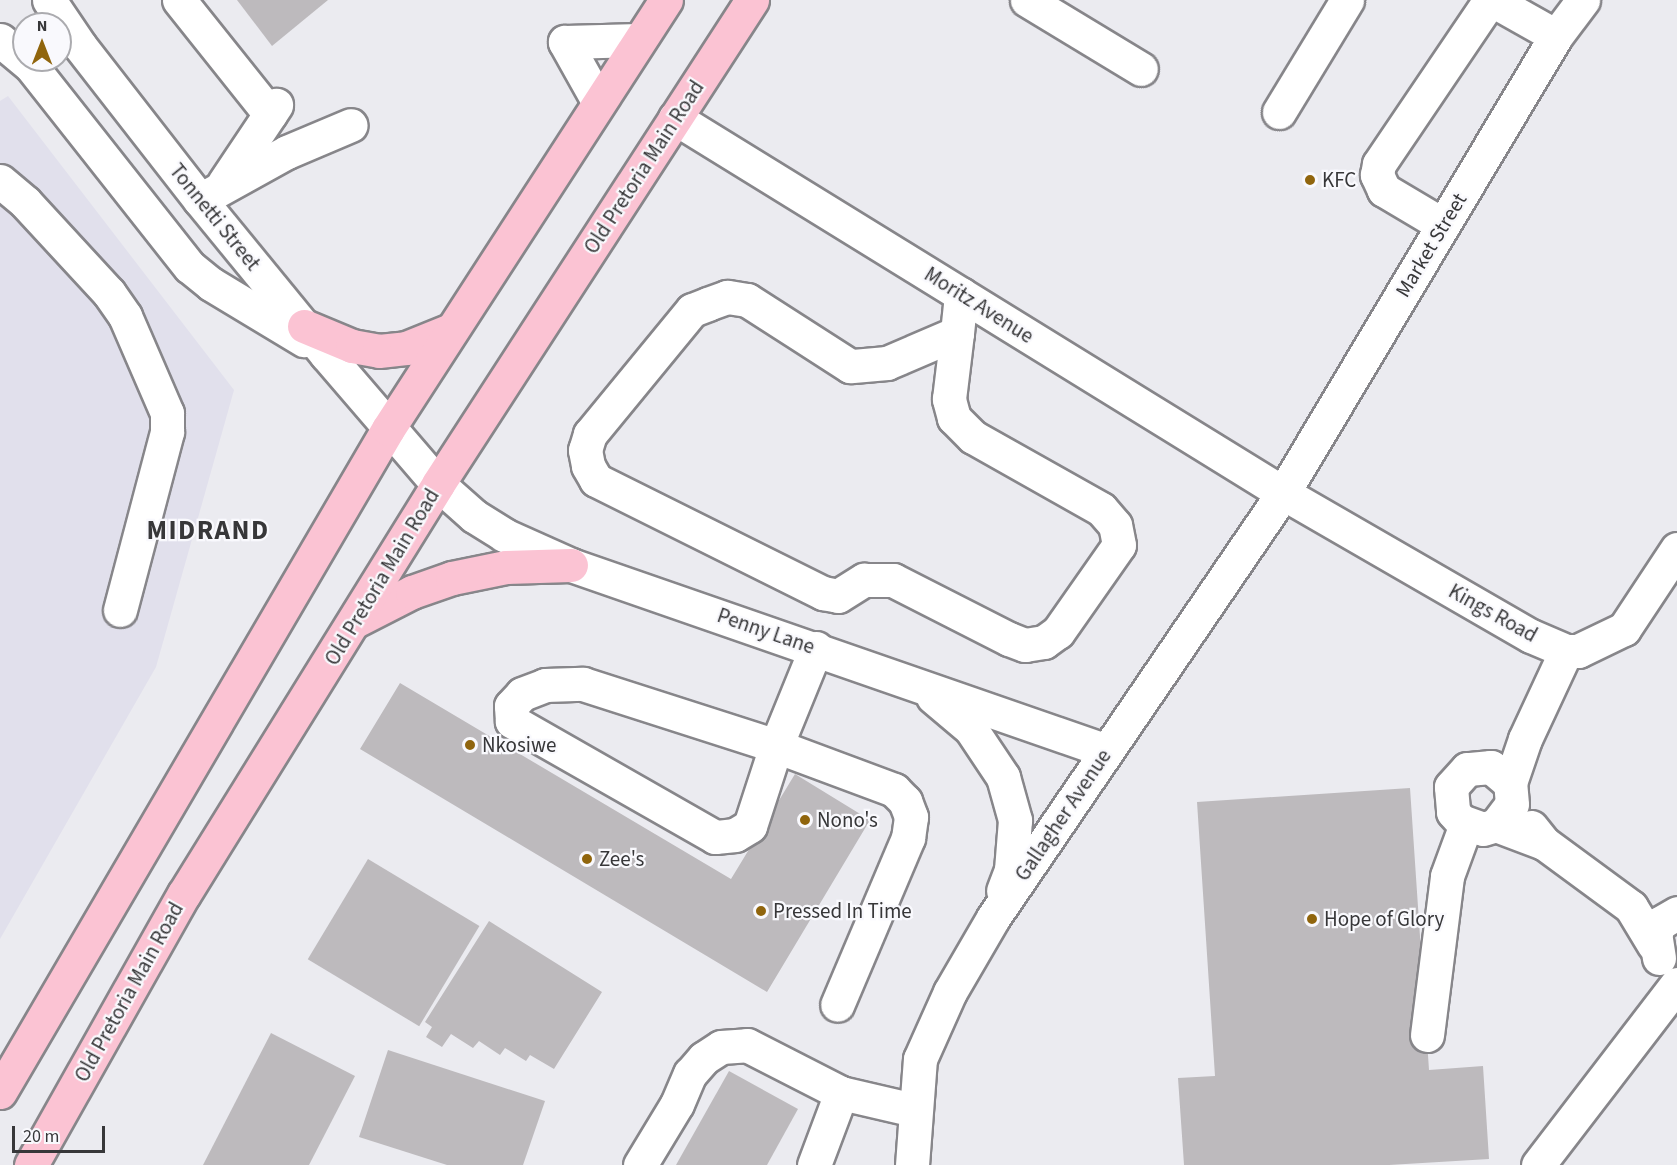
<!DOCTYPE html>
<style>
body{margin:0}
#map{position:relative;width:1677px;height:1165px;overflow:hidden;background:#ebebf0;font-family:"Source Sans 3",sans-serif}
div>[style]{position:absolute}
.built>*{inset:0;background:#e1e0ec}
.building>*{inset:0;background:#bdbabd;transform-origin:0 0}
.roads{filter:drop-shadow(2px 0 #87868a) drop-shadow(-2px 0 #87868a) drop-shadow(0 2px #87868a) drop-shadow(0 -2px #87868a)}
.minor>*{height:33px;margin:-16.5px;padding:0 16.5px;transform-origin:16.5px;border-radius:16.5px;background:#fff}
.major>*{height:33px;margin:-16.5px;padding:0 16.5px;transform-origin:16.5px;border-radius:16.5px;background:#fbc3d3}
.dots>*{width:16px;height:16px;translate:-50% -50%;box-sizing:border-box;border:3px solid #f9f9fd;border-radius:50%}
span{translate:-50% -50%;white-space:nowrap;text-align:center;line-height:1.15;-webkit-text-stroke:4.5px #f9f9fd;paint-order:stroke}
.street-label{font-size:21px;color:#373739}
.poi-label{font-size:21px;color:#373739}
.left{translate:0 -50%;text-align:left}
.district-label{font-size:27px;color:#373739;font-weight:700;letter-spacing:1.5px}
.north{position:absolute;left:12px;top:12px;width:60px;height:60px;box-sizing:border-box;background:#f9f9fd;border:2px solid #ababaf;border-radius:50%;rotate:0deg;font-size:16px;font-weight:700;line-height:24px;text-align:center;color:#373739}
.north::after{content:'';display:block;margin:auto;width:21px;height:27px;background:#90650d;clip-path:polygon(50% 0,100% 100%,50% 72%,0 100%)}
.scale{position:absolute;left:12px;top:1126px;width:93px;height:27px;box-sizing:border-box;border:3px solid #373739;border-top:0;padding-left:8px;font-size:18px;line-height:21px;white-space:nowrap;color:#373739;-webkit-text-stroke:4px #f9f9fd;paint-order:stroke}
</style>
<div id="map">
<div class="built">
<i style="clip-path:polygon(8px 96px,234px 390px,156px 667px,0 939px,0 101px)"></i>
</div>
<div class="building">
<i style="clip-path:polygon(237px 0,328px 0,272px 46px)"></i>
<i style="clip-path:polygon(400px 683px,731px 879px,795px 774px,870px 820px,767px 992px,360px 749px)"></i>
<i style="clip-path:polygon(1410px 788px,1429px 1070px,1483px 1066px,1489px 1159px,1389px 1165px,1184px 1165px,1178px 1078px,1215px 1076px,1197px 802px)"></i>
<i style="left:368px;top:859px;width:130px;height:117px;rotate:31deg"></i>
<i style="clip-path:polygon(489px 921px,602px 992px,554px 1069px,530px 1055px,526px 1061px,505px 1048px,500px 1055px,479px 1041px,473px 1048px,451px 1034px,442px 1047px,426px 1037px,432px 1027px,425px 1022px)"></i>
<i style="clip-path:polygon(271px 1033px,355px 1076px,309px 1165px,203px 1165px)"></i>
<i style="clip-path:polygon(388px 1050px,545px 1101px,523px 1165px,447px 1165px,359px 1137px)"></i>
<i style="clip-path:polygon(729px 1071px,798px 1109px,767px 1165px,676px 1165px)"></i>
</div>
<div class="roads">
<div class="minor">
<i style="left:49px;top:0;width:55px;rotate:56deg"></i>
<i style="left:80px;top:46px;width:195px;rotate:52.1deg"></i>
<i style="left:200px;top:200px;width:199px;rotate:50.7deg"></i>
<i style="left:326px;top:354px;width:172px;rotate:49.3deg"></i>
<i style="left:438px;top:484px;width:48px;rotate:41.6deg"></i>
<i style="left:474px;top:516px;width:36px;rotate:32deg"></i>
<i style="left:504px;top:535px;width:73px;rotate:24.1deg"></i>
<i style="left:571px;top:565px;width:567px;rotate:19.14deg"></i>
<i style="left:179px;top:0;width:146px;rotate:51.4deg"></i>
<i style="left:1027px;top:0;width:133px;rotate:31.2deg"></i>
<i style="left:1492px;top:0;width:73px;rotate:29.4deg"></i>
<i style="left:0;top:40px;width:40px;rotate:40deg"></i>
<i style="left:31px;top:66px;width:256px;rotate:51.7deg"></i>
<i style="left:190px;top:267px;width:27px;rotate:39deg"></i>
<i style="left:211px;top:284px;width:109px;rotate:31.1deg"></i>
<i style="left:598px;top:101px;width:68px;rotate:-119.2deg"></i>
<i style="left:565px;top:42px;width:74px;rotate:-1.5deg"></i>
<i style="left:1279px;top:112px;width:131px;rotate:-58.7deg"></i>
<i style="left:675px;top:118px;width:714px;rotate:31.67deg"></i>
<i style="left:1283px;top:493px;width:286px;rotate:30deg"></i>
<i style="left:1531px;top:636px;width:38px;rotate:23deg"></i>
<i style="left:1566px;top:651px;width:12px"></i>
<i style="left:1578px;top:651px;width:51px;rotate:-25.6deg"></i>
<i style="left:1624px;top:629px;width:96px;rotate:-56.5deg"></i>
<i style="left:0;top:181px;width:33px;rotate:40deg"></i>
<i style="left:25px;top:202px;width:124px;rotate:47.3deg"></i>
<i style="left:109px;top:293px;width:28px;rotate:55deg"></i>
<i style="left:125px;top:316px;width:106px;rotate:66.6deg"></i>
<i style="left:167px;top:413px;width:19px;rotate:90deg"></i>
<i style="left:167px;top:432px;width:184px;rotate:104.8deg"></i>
<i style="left:224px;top:183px;width:94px;rotate:-56.3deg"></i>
<i style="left:200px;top:200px;width:99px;rotate:-28.9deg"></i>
<i style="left:287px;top:152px;width:69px;rotate:-22.9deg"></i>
<i style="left:1443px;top:225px;width:69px;rotate:-149.3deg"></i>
<i style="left:1384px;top:190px;width:17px;rotate:-115deg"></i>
<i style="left:1377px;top:175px;width:11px;rotate:-80deg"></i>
<i style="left:1379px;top:164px;width:198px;rotate:-55.9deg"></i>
<i style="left:957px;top:333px;width:76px;rotate:156.8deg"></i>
<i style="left:887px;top:363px;width:37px;rotate:175deg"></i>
<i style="left:850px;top:366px;width:122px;rotate:-147.3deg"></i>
<i style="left:747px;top:300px;width:20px;rotate:-171deg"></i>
<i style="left:727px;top:297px;width:20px;rotate:160deg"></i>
<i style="left:708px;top:304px;width:17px;rotate:159deg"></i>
<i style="left:692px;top:310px;width:161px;rotate:129.4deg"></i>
<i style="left:590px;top:434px;width:17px;rotate:107deg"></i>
<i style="left:585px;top:450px;width:16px;rotate:79deg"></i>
<i style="left:588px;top:466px;width:16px;rotate:60deg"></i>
<i style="left:596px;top:480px;width:254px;rotate:26.5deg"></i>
<i style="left:823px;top:593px;width:15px;rotate:11deg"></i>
<i style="left:838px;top:596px;width:31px;rotate:-32deg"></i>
<i style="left:864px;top:580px;width:29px"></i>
<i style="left:893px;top:580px;width:130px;rotate:27deg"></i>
<i style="left:1009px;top:639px;width:17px;rotate:21deg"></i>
<i style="left:1025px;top:645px;width:19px;rotate:-9deg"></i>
<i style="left:1044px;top:642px;width:17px;rotate:-36deg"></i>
<i style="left:1058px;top:632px;width:106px;rotate:-55deg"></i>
<i style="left:1119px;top:545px;width:20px;rotate:-101deg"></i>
<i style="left:1115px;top:525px;width:21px;rotate:-131deg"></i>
<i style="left:1101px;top:509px;width:147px;rotate:-150.6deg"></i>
<i style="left:973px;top:437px;width:27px;rotate:-135deg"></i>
<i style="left:954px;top:418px;width:20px;rotate:-105deg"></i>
<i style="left:949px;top:399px;width:66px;rotate:-83.1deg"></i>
<i style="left:957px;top:333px;width:39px;rotate:-84deg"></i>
<i style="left:816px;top:648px;width:106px;rotate:112.2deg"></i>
<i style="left:776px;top:746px;width:84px;rotate:108deg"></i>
<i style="left:750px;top:826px;width:17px;rotate:149deg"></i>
<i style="left:735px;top:835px;width:20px;rotate:174deg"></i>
<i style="left:715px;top:837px;width:234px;rotate:-150.3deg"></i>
<i style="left:512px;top:721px;width:15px;rotate:-94deg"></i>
<i style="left:511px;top:706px;width:16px;rotate:-47deg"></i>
<i style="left:522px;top:694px;width:25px;rotate:-21deg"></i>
<i style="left:545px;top:685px;width:38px;rotate:-2deg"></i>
<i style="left:583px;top:684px;width:203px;rotate:17.8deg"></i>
<i style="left:776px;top:746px;width:126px;rotate:20.4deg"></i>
<i style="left:894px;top:790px;width:16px;rotate:45deg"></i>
<i style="left:905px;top:801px;width:17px;rotate:69deg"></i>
<i style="left:911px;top:817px;width:21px;rotate:98deg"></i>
<i style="left:908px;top:838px;width:181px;rotate:113deg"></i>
<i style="left:933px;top:697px;width:50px;rotate:40.1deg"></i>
<i style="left:971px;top:729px;width:58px;rotate:56.3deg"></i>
<i style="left:1003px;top:777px;width:45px;rotate:74.4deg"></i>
<i style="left:1015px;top:820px;width:50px;rotate:94.6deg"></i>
<i style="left:1011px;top:870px;width:22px;rotate:111deg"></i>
<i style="left:1510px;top:783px;width:46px;rotate:-71.2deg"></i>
<i style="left:1525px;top:739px;width:97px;rotate:-65deg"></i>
<i style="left:1496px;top:825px;width:26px;rotate:-53deg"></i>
<i style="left:1512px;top:804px;width:21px;rotate:-95deg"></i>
<i style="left:1510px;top:783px;width:25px;rotate:-140deg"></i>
<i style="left:1491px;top:767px;width:24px;rotate:175deg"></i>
<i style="left:1467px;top:769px;width:24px;rotate:132deg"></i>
<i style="left:1451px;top:787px;width:25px;rotate:85deg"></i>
<i style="left:1453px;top:812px;width:12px;rotate:48deg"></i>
<i style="left:1461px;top:821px;width:23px;rotate:20deg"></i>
<i style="left:1483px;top:829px;width:14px;rotate:-17deg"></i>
<i style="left:1496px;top:825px;width:51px;rotate:20.6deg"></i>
<i style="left:1531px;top:827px;width:21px;rotate:51deg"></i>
<i style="left:1544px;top:843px;width:108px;rotate:36.3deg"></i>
<i style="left:1631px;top:907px;width:44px;rotate:58.8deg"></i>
<i style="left:1659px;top:958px;width:24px;rotate:-99deg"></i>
<i style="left:1655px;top:934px;width:12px;rotate:-66deg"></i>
<i style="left:1660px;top:923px;width:20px;rotate:-30deg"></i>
<i style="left:1427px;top:1035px;width:160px;rotate:-82.8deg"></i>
<i style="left:1447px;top:876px;width:55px;rotate:-69.9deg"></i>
<i style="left:640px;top:1165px;width:71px;rotate:-58.8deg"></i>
<i style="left:677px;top:1104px;width:33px;rotate:-67deg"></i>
<i style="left:690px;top:1074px;width:21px;rotate:-49deg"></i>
<i style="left:704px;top:1058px;width:20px;rotate:-33deg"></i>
<i style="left:721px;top:1047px;width:26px;rotate:-4deg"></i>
<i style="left:747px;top:1045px;width:106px;rotate:27.1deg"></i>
<i style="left:841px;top:1093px;width:75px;rotate:13.1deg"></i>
<i style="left:814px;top:1165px;width:77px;rotate:-69.4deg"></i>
<i style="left:912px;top:1165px;width:106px;rotate:-85.7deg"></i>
<i style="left:920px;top:1059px;width:73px;rotate:-65.9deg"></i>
<i style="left:950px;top:992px;width:86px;rotate:-59.8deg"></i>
<i style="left:993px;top:918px;width:515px;rotate:-55.69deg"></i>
<i style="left:1283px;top:493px;width:532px;rotate:-59.15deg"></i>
<i style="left:1556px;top:36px;width:45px;rotate:-53.1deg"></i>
<i style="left:1538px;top:1165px;width:228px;rotate:-52.5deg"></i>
</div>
<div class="major">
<i style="left:304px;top:326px;width:52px;rotate:22.6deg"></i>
<i style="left:352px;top:346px;width:27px;rotate:10deg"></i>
<i style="left:379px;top:351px;width:27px;rotate:-6deg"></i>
<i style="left:406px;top:348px;width:48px;rotate:-21.8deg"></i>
<i style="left:357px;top:620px;width:62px;rotate:-27deg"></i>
<i style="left:412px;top:592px;width:42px;rotate:-19.3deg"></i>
<i style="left:452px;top:578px;width:55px;rotate:-11.5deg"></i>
<i style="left:506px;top:567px;width:65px;rotate:-1.8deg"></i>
<i style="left:0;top:1092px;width:768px;rotate:-59.66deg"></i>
<i style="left:388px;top:429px;width:511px;rotate:-57.06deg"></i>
<i style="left:31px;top:1165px;width:311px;rotate:-60.6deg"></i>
<i style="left:184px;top:894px;width:482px;rotate:-58.2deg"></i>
<i style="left:438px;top:484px;width:577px;rotate:-57.03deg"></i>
</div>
</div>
<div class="dots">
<i style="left:1310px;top:180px;background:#90650d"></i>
<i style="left:470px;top:745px;background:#90650d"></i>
<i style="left:805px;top:820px;background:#90650d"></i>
<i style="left:587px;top:859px;background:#90650d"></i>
<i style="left:761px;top:911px;background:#90650d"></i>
<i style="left:1312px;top:919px;background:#90650d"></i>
</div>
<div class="street-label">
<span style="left:644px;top:167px;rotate:-57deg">Old Pretoria Main Road</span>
<span style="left:215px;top:217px;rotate:51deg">Tonnetti Street</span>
<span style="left:1431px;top:245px;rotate:-59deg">Market Street</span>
<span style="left:979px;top:305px;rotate:32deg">Moritz Avenue</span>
<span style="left:382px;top:577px;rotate:-59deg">Old Pretoria Main Road</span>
<span style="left:1493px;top:613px;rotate:29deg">Kings Road</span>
<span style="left:766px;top:631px;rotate:19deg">Penny Lane</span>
<span style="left:1063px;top:815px;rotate:-56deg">Gallagher Avenue</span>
<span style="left:129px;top:992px;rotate:-61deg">Old Pretoria Main Road</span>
</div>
<div class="poi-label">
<span class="left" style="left:1322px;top:180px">KFC</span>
<span class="left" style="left:482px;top:745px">Nkosiwe</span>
<span class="left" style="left:817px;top:820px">Nono's</span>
<span class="left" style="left:599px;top:859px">Zee's</span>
<span class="left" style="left:773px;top:911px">Pressed In Time</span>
<span class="left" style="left:1324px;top:919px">Hope of Glory</span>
</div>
<div class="district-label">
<span style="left:208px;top:531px">MIDRAND</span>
</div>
<div class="north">N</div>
<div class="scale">20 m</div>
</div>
